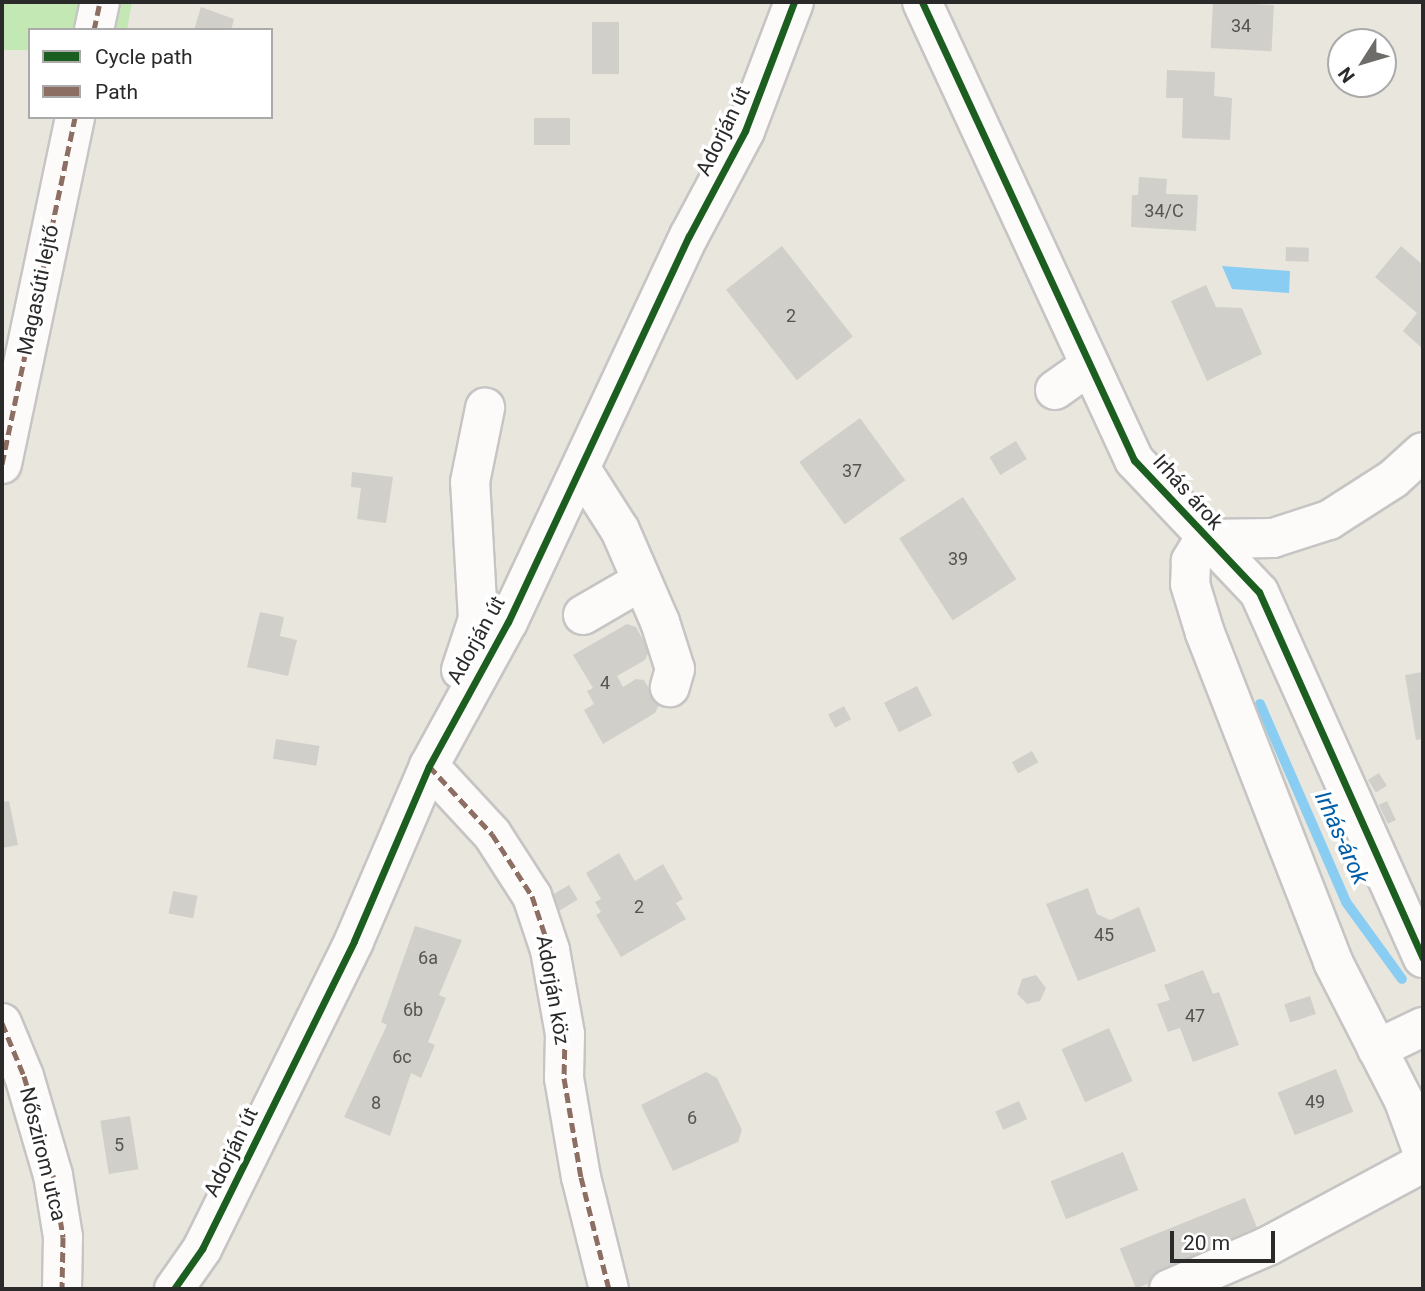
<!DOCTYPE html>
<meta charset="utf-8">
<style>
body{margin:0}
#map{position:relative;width:1425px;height:1291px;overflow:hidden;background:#e9e6de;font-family:Roboto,sans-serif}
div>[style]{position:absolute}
.green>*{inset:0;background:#c4e8b4}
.water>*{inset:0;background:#8acdf2}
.stream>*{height:10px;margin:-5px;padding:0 5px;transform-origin:5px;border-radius:5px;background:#8acdf2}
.building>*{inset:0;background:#d1cfc9;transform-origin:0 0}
.roads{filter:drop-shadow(2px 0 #c6c5c4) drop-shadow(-2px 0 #c6c5c4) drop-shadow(0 2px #c6c5c4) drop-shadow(0 -2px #c6c5c4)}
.minor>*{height:38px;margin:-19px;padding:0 19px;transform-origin:19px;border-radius:19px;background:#fcfbfa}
.quiet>*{height:5px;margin-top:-2.5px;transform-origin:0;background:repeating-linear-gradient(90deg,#8d6e63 0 10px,transparent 0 15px)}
.cycleway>*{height:7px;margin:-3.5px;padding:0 3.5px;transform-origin:3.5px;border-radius:3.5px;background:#1b5e20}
span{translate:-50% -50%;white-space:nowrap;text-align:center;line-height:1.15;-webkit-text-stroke:7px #fff;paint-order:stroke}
.number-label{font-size:18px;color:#545452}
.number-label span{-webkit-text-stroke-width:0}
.street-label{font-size:21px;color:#2a2a2a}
.water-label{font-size:23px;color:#005da7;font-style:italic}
.frame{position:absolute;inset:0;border:4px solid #2a2a2a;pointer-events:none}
.legend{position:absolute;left:28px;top:28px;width:245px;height:91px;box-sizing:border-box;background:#fff;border:2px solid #aaa;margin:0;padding:9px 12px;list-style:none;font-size:21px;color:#2a2a2a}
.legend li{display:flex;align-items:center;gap:14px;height:35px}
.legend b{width:35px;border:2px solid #aaa}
.north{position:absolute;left:1327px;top:28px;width:70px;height:70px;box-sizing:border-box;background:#fff;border:2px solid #aaa;border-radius:50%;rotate:233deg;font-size:19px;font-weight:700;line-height:28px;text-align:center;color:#2a2a2a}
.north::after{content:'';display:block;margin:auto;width:24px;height:32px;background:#6d6c69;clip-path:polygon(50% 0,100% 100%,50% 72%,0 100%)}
.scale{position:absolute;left:1170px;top:1231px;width:105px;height:32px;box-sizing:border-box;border:4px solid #2a2a2a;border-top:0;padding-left:9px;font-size:21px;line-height:24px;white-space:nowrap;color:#2a2a2a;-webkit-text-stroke:5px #fff;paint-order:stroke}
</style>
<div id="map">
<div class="green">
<i style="clip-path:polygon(2px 2px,132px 2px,127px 30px,30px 30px,30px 50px,2px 50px)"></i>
</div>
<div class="water">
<i style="clip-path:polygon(1222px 266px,1290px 271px,1289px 293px,1232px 289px)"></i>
</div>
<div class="stream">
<i style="left:1260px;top:704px;width:216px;rotate:66.5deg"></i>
<i style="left:1346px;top:902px;width:95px;rotate:54deg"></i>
</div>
<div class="building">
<i style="left:1213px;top:2px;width:61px;height:46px;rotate:3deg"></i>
<i style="clip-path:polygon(201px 7px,234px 19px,231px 30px,194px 30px)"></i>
<i style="left:592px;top:22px;width:27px;height:52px"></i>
<i style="clip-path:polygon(1167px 70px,1215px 72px,1214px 96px,1232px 98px,1230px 140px,1182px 138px,1183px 98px,1166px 98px)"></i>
<i style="left:534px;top:118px;width:36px;height:27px"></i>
<i style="clip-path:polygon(1139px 177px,1167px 179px,1166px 194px,1198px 195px,1196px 231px,1131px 227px,1132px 195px,1138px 195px)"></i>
<i style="left:782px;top:246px;width:115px;height:71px;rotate:52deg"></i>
<i style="clip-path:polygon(1401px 246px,1423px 265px,1423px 349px,1403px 331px,1417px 313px,1375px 277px)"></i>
<i style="left:1286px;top:247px;width:23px;height:14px;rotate:2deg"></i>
<i style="clip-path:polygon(1206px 285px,1216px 307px,1242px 308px,1262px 354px,1207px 381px,1171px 301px)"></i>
<i style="left:860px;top:418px;width:77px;height:75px;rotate:54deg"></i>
<i style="left:1016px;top:441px;width:21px;height:31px;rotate:59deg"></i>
<i style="clip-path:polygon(352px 472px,393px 477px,386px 523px,357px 519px,361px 488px,351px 487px)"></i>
<i style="left:963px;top:497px;width:98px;height:76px;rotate:57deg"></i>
<i style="clip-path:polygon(260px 612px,284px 617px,280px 636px,297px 640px,288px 676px,247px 667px)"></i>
<i style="clip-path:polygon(627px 624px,636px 627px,649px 651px,645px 660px,617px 676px,623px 687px,636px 679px,644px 680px,659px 705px,655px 713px,603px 744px,584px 710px,594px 704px,587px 691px,593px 688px,573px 655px)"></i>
<i style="clip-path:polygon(1423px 672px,1423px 739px,1416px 740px,1405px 675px)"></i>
<i style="left:917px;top:686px;width:33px;height:37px;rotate:63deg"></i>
<i style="left:844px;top:706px;width:15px;height:18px;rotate:62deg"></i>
<i style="left:276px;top:739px;width:44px;height:20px;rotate:9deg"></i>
<i style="left:1032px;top:751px;width:13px;height:23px;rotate:61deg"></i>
<i style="left:1379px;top:773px;width:15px;height:13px;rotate:58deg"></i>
<i style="clip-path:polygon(9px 801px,18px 845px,2px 848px,2px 802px)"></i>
<i style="left:1387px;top:801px;width:21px;height:9px;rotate:65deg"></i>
<i style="clip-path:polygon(619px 853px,635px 881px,663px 864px,683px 899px,676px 903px,686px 919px,621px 957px,596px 915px,601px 912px,595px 902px,601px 899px,586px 873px)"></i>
<i style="left:569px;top:885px;width:17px;height:22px;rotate:59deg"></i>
<i style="clip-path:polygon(1088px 888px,1097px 914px,1110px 920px,1139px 907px,1156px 951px,1078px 981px,1046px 904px)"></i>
<i style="left:173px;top:891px;width:25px;height:23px;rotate:11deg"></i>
<i style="clip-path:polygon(415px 926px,462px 940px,439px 995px,446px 998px,428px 1042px,435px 1045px,421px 1078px,411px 1073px,390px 1136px,344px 1117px,387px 1025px,381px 1022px)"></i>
<i style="clip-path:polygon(1203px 970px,1213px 994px,1219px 992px,1239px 1045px,1193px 1062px,1180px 1028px,1168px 1032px,1157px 1004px,1170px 1000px,1164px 985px)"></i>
<i style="clip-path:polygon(1036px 975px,1046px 988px,1040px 1001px,1027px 1004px,1017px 994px,1022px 979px)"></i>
<i style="left:1310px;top:996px;width:19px;height:27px;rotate:72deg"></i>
<i style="left:1109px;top:1028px;width:58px;height:52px;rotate:66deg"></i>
<i style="left:1336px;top:1069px;width:46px;height:63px;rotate:68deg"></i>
<i style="clip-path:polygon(706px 1072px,717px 1078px,742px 1130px,738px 1142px,673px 1171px,641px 1105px)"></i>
<i style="left:1019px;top:1101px;width:20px;height:26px;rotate:66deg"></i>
<i style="left:130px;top:1116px;width:54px;height:30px;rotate:81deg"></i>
<i style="left:1123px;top:1152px;width:41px;height:78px;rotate:68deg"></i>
<i style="left:1245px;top:1198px;width:43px;height:135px;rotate:68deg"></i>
</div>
<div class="roads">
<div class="minor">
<i style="left:922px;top:2px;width:505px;rotate:65.16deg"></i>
<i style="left:1134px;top:460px;width:182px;rotate:46.6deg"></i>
<i style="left:1259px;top:592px;width:401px;rotate:65.9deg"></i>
<i style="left:94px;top:30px;width:29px;rotate:-78deg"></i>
<i style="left:1055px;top:390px;width:42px;rotate:-35.2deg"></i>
<i style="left:2px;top:464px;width:355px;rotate:-78.1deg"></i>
<i style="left:581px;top:469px;width:72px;rotate:57.4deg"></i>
<i style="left:620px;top:530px;width:100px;rotate:66.5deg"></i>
<i style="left:660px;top:622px;width:49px;rotate:72.3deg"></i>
<i style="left:675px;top:669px;width:19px;rotate:106deg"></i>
<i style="left:1204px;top:539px;width:26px;rotate:121deg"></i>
<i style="left:1191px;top:561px;width:23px;rotate:92deg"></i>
<i style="left:1190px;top:584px;width:51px;rotate:73deg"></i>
<i style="left:1205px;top:633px;width:353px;rotate:68.7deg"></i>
<i style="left:1333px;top:962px;width:156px;rotate:62.9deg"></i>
<i style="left:1404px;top:1101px;width:55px;rotate:69.9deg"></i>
<i style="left:1204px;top:539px;width:69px;rotate:-0.8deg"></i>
<i style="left:1273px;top:538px;width:59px;rotate:-17.8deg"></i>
<i style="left:1329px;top:520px;width:76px;rotate:-32.6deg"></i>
<i style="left:1393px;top:479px;width:40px;rotate:-42deg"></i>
<i style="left:583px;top:615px;width:66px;rotate:-30.1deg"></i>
<i style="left:461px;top:670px;width:54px;rotate:-71.6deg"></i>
<i style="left:478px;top:619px;width:137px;rotate:-93.3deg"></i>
<i style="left:470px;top:482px;width:76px;rotate:-78.5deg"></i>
<i style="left:429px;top:766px;width:93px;rotate:47.2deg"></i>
<i style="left:492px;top:834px;width:74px;rotate:57.2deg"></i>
<i style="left:532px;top:896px;width:57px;rotate:71.6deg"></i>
<i style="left:550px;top:950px;width:85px;rotate:79.9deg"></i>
<i style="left:565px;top:1034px;width:44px;rotate:91.3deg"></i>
<i style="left:564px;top:1078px;width:100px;rotate:80.3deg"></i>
<i style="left:581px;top:1177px;width:115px;rotate:76deg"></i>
<i style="left:2px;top:1023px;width:57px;rotate:67.5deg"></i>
<i style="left:24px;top:1076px;width:103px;rotate:73.7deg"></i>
<i style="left:53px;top:1175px;width:63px;rotate:80.8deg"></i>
<i style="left:63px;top:1237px;width:52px;rotate:91.1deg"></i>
<i style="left:1377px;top:1049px;width:51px;rotate:-25.6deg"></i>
<i style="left:174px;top:1289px;width:49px;rotate:-55deg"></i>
<i style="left:202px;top:1249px;width:343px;rotate:-63.7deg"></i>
<i style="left:354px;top:941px;width:190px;rotate:-66.8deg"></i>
<i style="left:429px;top:766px;width:164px;rotate:-61.3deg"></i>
<i style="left:508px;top:622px;width:426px;rotate:-64.9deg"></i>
<i style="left:689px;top:236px;width:119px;rotate:-61.9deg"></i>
<i style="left:745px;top:131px;width:138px;rotate:-69.2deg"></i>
<i style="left:1169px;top:1289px;width:108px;rotate:-23.5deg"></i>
<i style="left:1268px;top:1246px;width:176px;rotate:-28.2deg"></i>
</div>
</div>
<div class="quiet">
<i style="left:94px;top:30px;width:29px;rotate:-78deg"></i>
<i style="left:2px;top:464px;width:355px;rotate:-78.1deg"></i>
<i style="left:429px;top:766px;width:93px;rotate:47.2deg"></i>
<i style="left:492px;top:834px;width:74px;rotate:57.2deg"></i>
<i style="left:532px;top:896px;width:57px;rotate:71.6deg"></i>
<i style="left:550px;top:950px;width:85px;rotate:79.9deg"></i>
<i style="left:565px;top:1034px;width:44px;rotate:91.3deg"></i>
<i style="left:564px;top:1078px;width:100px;rotate:80.3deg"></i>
<i style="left:581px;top:1177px;width:115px;rotate:76deg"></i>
<i style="left:2px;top:1023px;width:57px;rotate:67.5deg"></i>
<i style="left:24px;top:1076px;width:103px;rotate:73.7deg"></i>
<i style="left:53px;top:1175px;width:63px;rotate:80.8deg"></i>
<i style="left:63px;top:1237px;width:52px;rotate:91.1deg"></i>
</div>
<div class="cycleway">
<i style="left:922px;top:2px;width:505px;rotate:65.16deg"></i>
<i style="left:1134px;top:460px;width:182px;rotate:46.6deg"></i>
<i style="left:1259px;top:592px;width:401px;rotate:65.9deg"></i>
<i style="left:174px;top:1289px;width:49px;rotate:-55deg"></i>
<i style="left:202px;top:1249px;width:343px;rotate:-63.7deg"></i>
<i style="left:354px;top:941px;width:190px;rotate:-66.8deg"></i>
<i style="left:429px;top:766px;width:164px;rotate:-61.3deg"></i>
<i style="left:508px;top:622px;width:426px;rotate:-64.9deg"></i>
<i style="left:689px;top:236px;width:119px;rotate:-61.9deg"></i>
<i style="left:745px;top:131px;width:138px;rotate:-69.2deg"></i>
</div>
<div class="number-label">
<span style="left:1241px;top:26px">34</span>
<span style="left:1164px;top:211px">34/C</span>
<span style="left:791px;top:316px">2</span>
<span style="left:852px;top:471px">37</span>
<span style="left:958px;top:559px">39</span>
<span style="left:605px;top:683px">4</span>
<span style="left:639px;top:907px">2</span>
<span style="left:1104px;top:935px">45</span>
<span style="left:428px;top:958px">6a</span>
<span style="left:413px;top:1010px">6b</span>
<span style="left:1195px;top:1016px">47</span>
<span style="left:402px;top:1057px">6c</span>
<span style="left:1315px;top:1102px">49</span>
<span style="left:376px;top:1103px">8</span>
<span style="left:692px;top:1118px">6</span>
<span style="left:119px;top:1145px">5</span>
</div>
<div class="street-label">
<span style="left:723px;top:131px;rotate:-64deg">Adorján út</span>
<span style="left:38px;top:290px;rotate:-78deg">Magasúti lejtő</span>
<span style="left:1188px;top:492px;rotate:48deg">Irhás árok</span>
<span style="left:476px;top:640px;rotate:-61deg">Adorján út</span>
<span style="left:553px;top:990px;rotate:80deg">Adorján köz</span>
<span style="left:231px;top:1152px;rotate:-64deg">Adorján út</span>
<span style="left:43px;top:1154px;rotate:76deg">Nőszirom utca</span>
</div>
<div class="water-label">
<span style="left:1341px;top:838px;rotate:66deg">Irhás-árok</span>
</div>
<div class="frame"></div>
<ul class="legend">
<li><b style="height:9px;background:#1b5e20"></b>Cycle path</li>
<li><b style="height:9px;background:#8d6e63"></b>Path</li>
</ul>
<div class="north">N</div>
<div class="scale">20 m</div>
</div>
